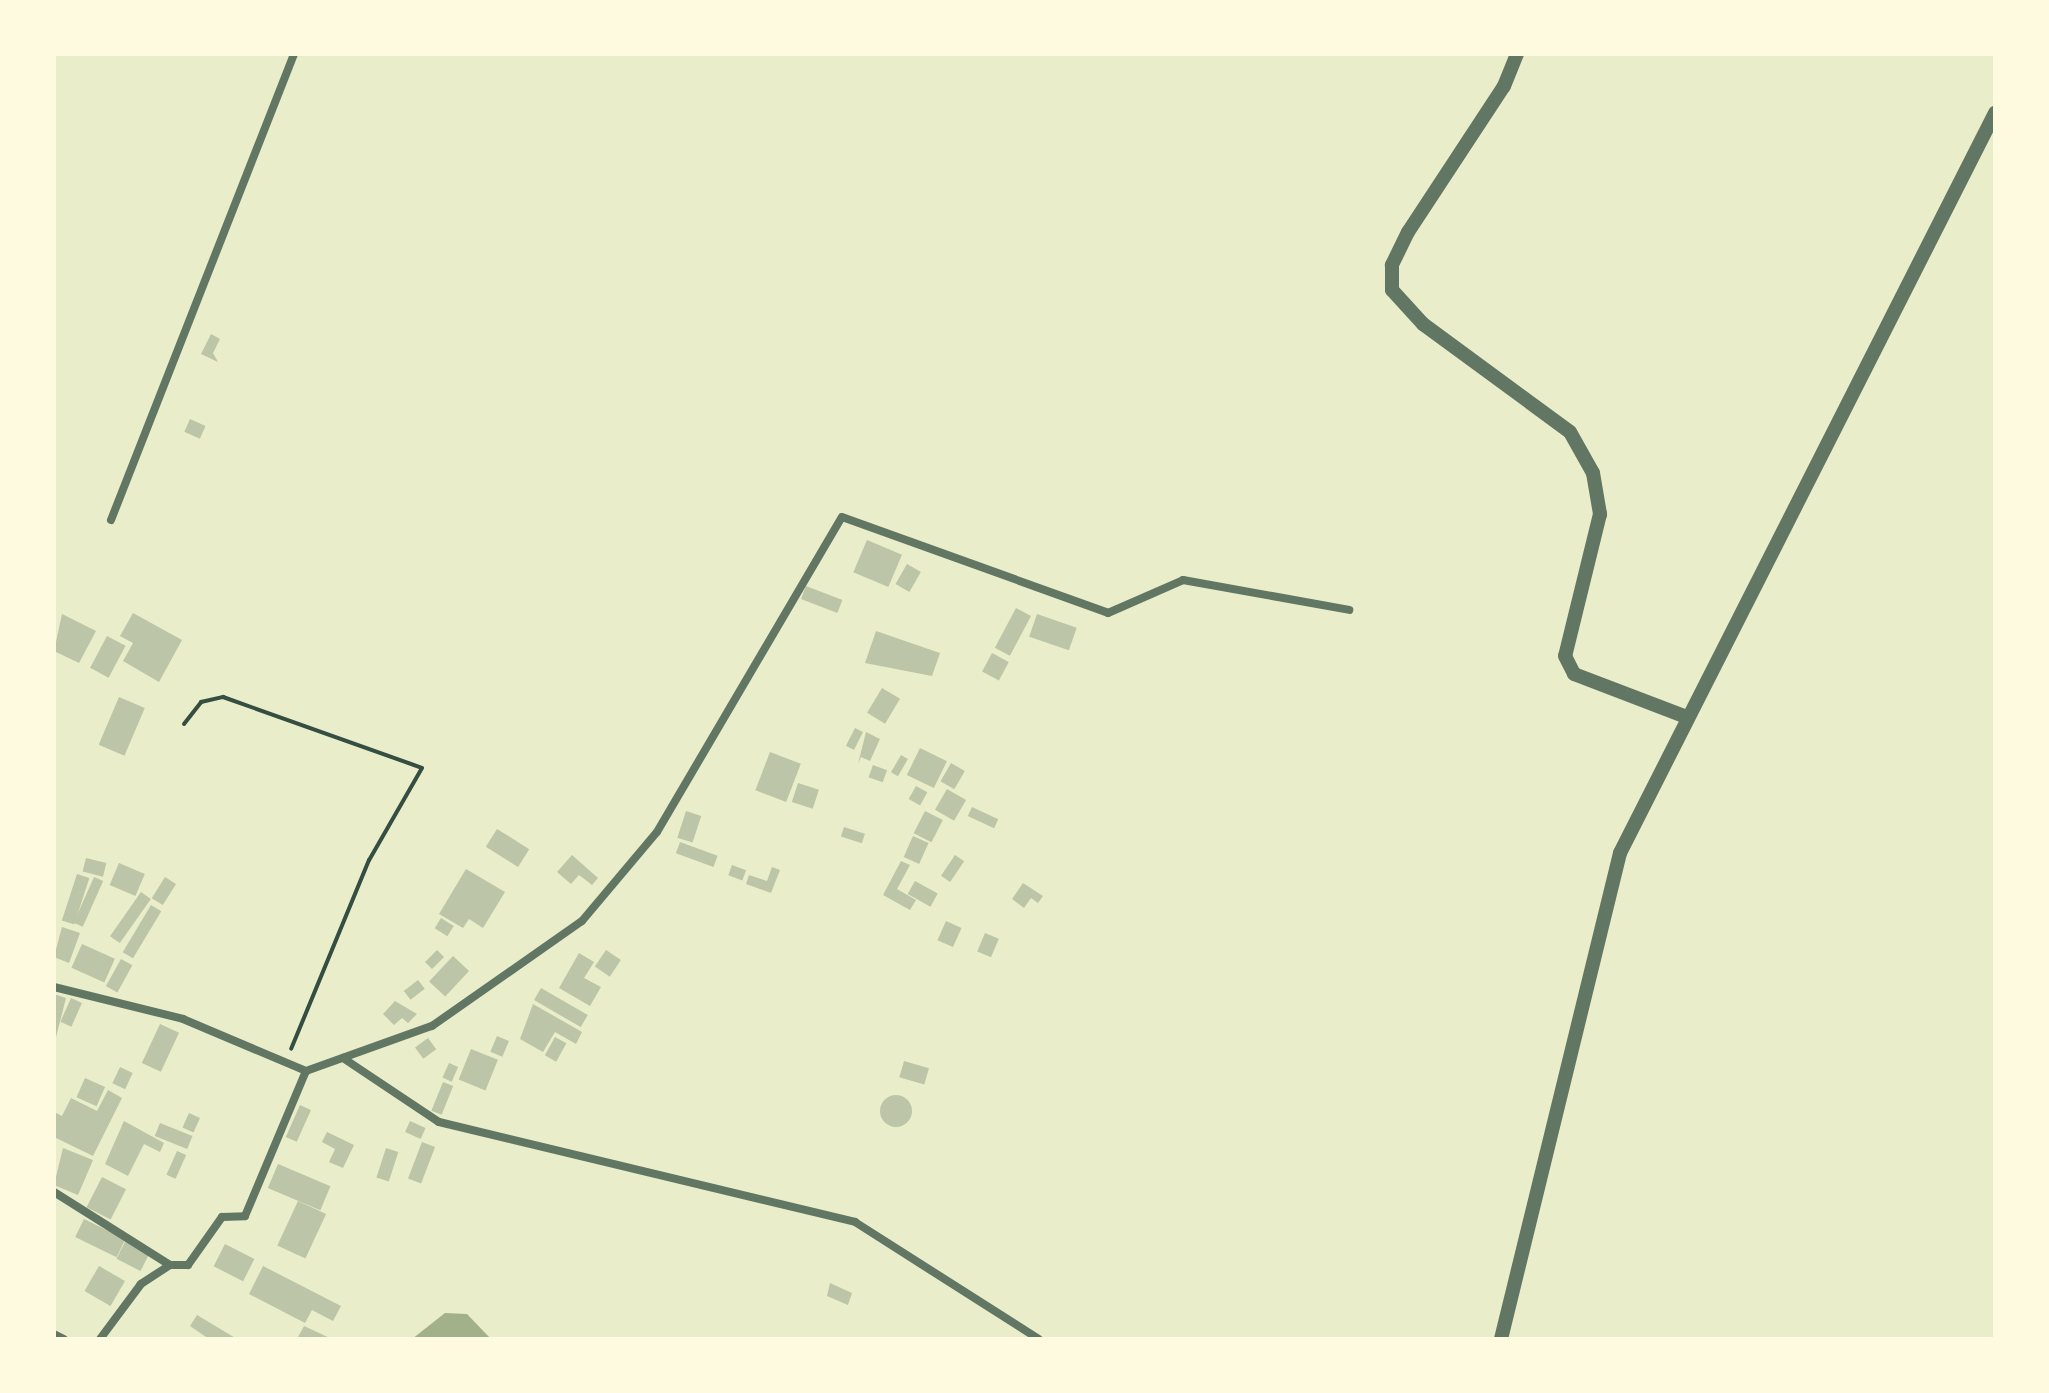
<!DOCTYPE html>
<style>
body{margin:0}
#map{position:relative;width:2049px;height:1393px;overflow:hidden;background:#e9edc9;font-family:Helvetica,sans-serif}
div>[style]{position:absolute}
.water>*{inset:0;background:#a3b18a}
.building>*{inset:0;background:#bcc5a7;transform-origin:0 0}
.round{border-radius:50%}
.path>*{height:4px;margin:-2px;padding:0 2px;transform-origin:2px;border-radius:2px;background:#344e41}
.minor>*{height:8px;margin:-4px;padding:0 4px;transform-origin:4px;border-radius:4px;background:#617663}
.tertiary>*{height:14px;margin:-7px;padding:0 7px;transform-origin:7px;border-radius:7px;background:#617663}
span{translate:-50% -50%;white-space:nowrap;text-align:center;line-height:1.15;-webkit-text-stroke:8px #fefae0;paint-order:stroke}
.frame{position:absolute;inset:0;border:56px solid #fefae0;pointer-events:none}
</style>
<div id="map">
<div class="water">
<i style="clip-path:polygon(445px 1313px,467px 1314px,491px 1339px,412px 1339px)"></i>
</div>
<div class="building">
<i style="clip-path:polygon(211px 334px,220px 339px,213px 353px,218px 362px,201px 354px)"></i>
<i style="left:190px;top:419px;width:17px;height:14px;rotate:24deg"></i>
<i style="left:867px;top:540px;width:38px;height:35px;rotate:23deg"></i>
<i style="left:907px;top:564px;width:16px;height:23px;rotate:30deg"></i>
<i style="left:806px;top:586px;width:39px;height:14px;rotate:21deg"></i>
<i style="left:1016px;top:608px;width:17px;height:45px;rotate:28deg"></i>
<i style="clip-path:polygon(133px 613px,182px 640px,159px 682px,123px 661px,133px 643px,120px 636px)"></i>
<i style="clip-path:polygon(62px 614px,96px 631px,79px 663px,54px 651px)"></i>
<i style="left:1037px;top:614px;width:42px;height:24px;rotate:19deg"></i>
<i style="clip-path:polygon(876px 631px,940px 653px,932px 676px,865px 663px)"></i>
<i style="left:107px;top:636px;width:21px;height:36px;rotate:28deg"></i>
<i style="left:992px;top:653px;width:19px;height:21px;rotate:28deg"></i>
<i style="left:882px;top:688px;width:21px;height:29px;rotate:31deg"></i>
<i style="left:119px;top:697px;width:28px;height:52px;rotate:23deg"></i>
<i style="left:855px;top:728px;width:9px;height:20px;rotate:27deg"></i>
<i style="clip-path:polygon(866px 732px,880px 739px,870px 761px,861px 757px,858px 764px)"></i>
<i style="left:920px;top:748px;width:30px;height:30px;rotate:26deg"></i>
<i style="left:770px;top:752px;width:33px;height:41px;rotate:21deg"></i>
<i style="left:901px;top:755px;width:8px;height:20px;rotate:30deg"></i>
<i style="left:951px;top:763px;width:16px;height:21px;rotate:30deg"></i>
<i style="left:873px;top:765px;width:15px;height:13px;rotate:20deg"></i>
<i style="left:798px;top:783px;width:22px;height:20px;rotate:18deg"></i>
<i style="left:916px;top:786px;width:13px;height:15px;rotate:29deg"></i>
<i style="left:947px;top:789px;width:22px;height:24px;rotate:30deg"></i>
<i style="left:972px;top:807px;width:29px;height:10px;rotate:25deg"></i>
<i style="left:686px;top:811px;width:16px;height:28px;rotate:18deg"></i>
<i style="left:925px;top:811px;width:20px;height:25px;rotate:27deg"></i>
<i style="left:844px;top:827px;width:22px;height:10px;rotate:18deg"></i>
<i style="left:497px;top:829px;width:38px;height:21px;rotate:32deg"></i>
<i style="left:913px;top:836px;width:17px;height:23px;rotate:24deg"></i>
<i style="left:680px;top:842px;width:40px;height:12px;rotate:20deg"></i>
<i style="clip-path:polygon(572px 855px,598px 878px,592px 885px,579px 875px,571px 884px,557px 872px)"></i>
<i style="left:955px;top:855px;width:11px;height:25px;rotate:34deg"></i>
<i style="left:86px;top:858px;width:21px;height:14px;rotate:14deg"></i>
<i style="clip-path:polygon(901px 861px,910px 865px,897px 889px,916px 900px,910px 910px,883px 895px)"></i>
<i style="left:119px;top:863px;width:28px;height:24px;rotate:23deg"></i>
<i style="left:732px;top:865px;width:15px;height:11px;rotate:20deg"></i>
<i style="clip-path:polygon(772px 867px,780px 870px,771px 893px,746px 884px,749px 875px,767px 881px)"></i>
<i style="clip-path:polygon(466px 869px,505px 892px,483px 928px,469px 919px,463px 928px,439px 914px)"></i>
<i style="left:77px;top:874px;width:13px;height:49px;rotate:18deg"></i>
<i style="left:94px;top:877px;width:10px;height:50px;rotate:24deg"></i>
<i style="left:165px;top:877px;width:13px;height:25px;rotate:32deg"></i>
<i style="left:915px;top:881px;width:26px;height:15px;rotate:29deg"></i>
<i style="clip-path:polygon(1023px 883px,1043px 896px,1038px 903px,1031px 898px,1024px 908px,1012px 899px)"></i>
<i style="left:141px;top:892px;width:12px;height:54px;rotate:35deg"></i>
<i style="left:151px;top:905px;width:12px;height:55px;rotate:31deg"></i>
<i style="left:441px;top:918px;width:15px;height:12px;rotate:32deg"></i>
<i style="left:946px;top:921px;width:17px;height:21px;rotate:24deg"></i>
<i style="clip-path:polygon(62px 927px,80px 933px,69px 963px,54px 957px)"></i>
<i style="left:985px;top:933px;width:15px;height:20px;rotate:23deg"></i>
<i style="left:82px;top:944px;width:36px;height:26px;rotate:24deg"></i>
<i style="left:437px;top:950px;width:10px;height:17px;rotate:45deg"></i>
<i style="left:606px;top:950px;width:18px;height:20px;rotate:34deg"></i>
<i style="clip-path:polygon(579px 953px,594px 962px,584px 978px,601px 987px,590px 1006px,559px 988px)"></i>
<i style="left:453px;top:956px;width:22px;height:35px;rotate:43deg"></i>
<i style="left:121px;top:959px;width:13px;height:31px;rotate:29deg"></i>
<i style="left:418px;top:980px;width:11px;height:18px;rotate:52deg"></i>
<i style="left:541px;top:988px;width:54px;height:14px;rotate:30deg"></i>
<i style="clip-path:polygon(54px 994px,66px 998px,54px 1045px)"></i>
<i style="left:71px;top:998px;width:12px;height:26px;rotate:24deg"></i>
<i style="clip-path:polygon(395px 1001px,417px 1014px,408px 1023px,402px 1018px,394px 1025px,383px 1014px)"></i>
<i style="clip-path:polygon(533px 1004px,582px 1032px,576px 1044px,555px 1032px,543px 1052px,520px 1039px)"></i>
<i style="left:160px;top:1024px;width:21px;height:43px;rotate:25deg"></i>
<i style="left:497px;top:1036px;width:13px;height:17px;rotate:23deg"></i>
<i style="left:555px;top:1037px;width:13px;height:21px;rotate:29deg"></i>
<i style="left:428px;top:1038px;width:14px;height:16px;rotate:54deg"></i>
<i style="left:471px;top:1049px;width:29px;height:33px;rotate:22deg"></i>
<i style="left:904px;top:1061px;width:26px;height:17px;rotate:16deg"></i>
<i style="left:449px;top:1063px;width:10px;height:16px;rotate:24deg"></i>
<i style="left:120px;top:1067px;width:14px;height:18px;rotate:25deg"></i>
<i style="left:85px;top:1078px;width:22px;height:21px;rotate:24deg"></i>
<i style="left:443px;top:1082px;width:11px;height:31px;rotate:22deg"></i>
<i style="clip-path:polygon(108px 1090px,122px 1098px,93px 1156px,54px 1137px,54px 1112px,62px 1116px,71px 1098px,97px 1111px)"></i>
<i class="round" style="left:880px;top:1095px;width:32px;height:32px"></i>
<i style="left:300px;top:1105px;width:12px;height:35px;rotate:24deg"></i>
<i style="left:189px;top:1113px;width:12px;height:16px;rotate:24deg"></i>
<i style="clip-path:polygon(124px 1121px,164px 1143px,160px 1152px,144px 1144px,128px 1176px,105px 1164px)"></i>
<i style="left:410px;top:1121px;width:17px;height:12px;rotate:24deg"></i>
<i style="left:160px;top:1123px;width:35px;height:14px;rotate:22deg"></i>
<i style="clip-path:polygon(327px 1132px,354px 1145px,343px 1168px,329px 1162px,335px 1149px,322px 1142px)"></i>
<i style="left:422px;top:1142px;width:14px;height:39px;rotate:21deg"></i>
<i style="clip-path:polygon(63px 1148px,93px 1160px,78px 1195px,54px 1185px)"></i>
<i style="left:386px;top:1148px;width:13px;height:31px;rotate:18deg"></i>
<i style="left:177px;top:1151px;width:10px;height:26px;rotate:24deg"></i>
<i style="left:278px;top:1164px;width:57px;height:26px;rotate:23deg"></i>
<i style="left:102px;top:1177px;width:27px;height:34px;rotate:27deg"></i>
<i style="left:298px;top:1201px;width:31px;height:49px;rotate:25deg"></i>
<i style="left:84px;top:1219px;width:46px;height:20px;rotate:26deg"></i>
<i style="left:126px;top:1240px;width:27px;height:21px;rotate:27deg"></i>
<i style="left:225px;top:1244px;width:33px;height:25px;rotate:27deg"></i>
<i style="left:99px;top:1266px;width:30px;height:29px;rotate:30deg"></i>
<i style="clip-path:polygon(263px 1266px,341px 1306px,333px 1321px,312px 1310px,305px 1323px,249px 1294px)"></i>
<i style="clip-path:polygon(830px 1283px,852px 1293px,848px 1305px,827px 1296px)"></i>
<i style="clip-path:polygon(197px 1315px,237px 1339px,209px 1339px,190px 1326px)"></i>
<i style="clip-path:polygon(304px 1326px,332px 1339px,297px 1339px)"></i>
</div>
<div class="path">
<i style="left:184px;top:724px;width:28px;rotate:-52deg"></i>
<i style="left:201px;top:702px;width:23px;rotate:-13deg"></i>
<i style="left:223px;top:697px;width:211px;rotate:19.6deg"></i>
<i style="left:422px;top:768px;width:106px;rotate:119.9deg"></i>
<i style="left:369px;top:860px;width:204px;rotate:112.4deg"></i>
</div>
<div class="minor">
<i style="left:111px;top:520px;width:501px;rotate:-68.56deg"></i>
<i style="left:54px;top:987px;width:133px;rotate:13.9deg"></i>
<i style="left:183px;top:1019px;width:134px;rotate:22.9deg"></i>
<i style="left:306px;top:1071px;width:134px;rotate:-19.7deg"></i>
<i style="left:432px;top:1026px;width:183px;rotate:-35deg"></i>
<i style="left:582px;top:921px;width:116px;rotate:-49.9deg"></i>
<i style="left:657px;top:832px;width:365px;rotate:-59.6deg"></i>
<i style="left:842px;top:517px;width:283px;rotate:19.8deg"></i>
<i style="left:1108px;top:613px;width:82px;rotate:-23.7deg"></i>
<i style="left:1183px;top:580px;width:169px;rotate:10.2deg"></i>
<i style="left:343px;top:1058px;width:115px;rotate:33.7deg"></i>
<i style="left:439px;top:1122px;width:428px;rotate:13.5deg"></i>
<i style="left:855px;top:1222px;width:218px;rotate:32.5deg"></i>
<i style="left:54px;top:1192px;width:137px;rotate:32.2deg"></i>
<i style="left:170px;top:1265px;width:35px;rotate:147deg"></i>
<i style="left:141px;top:1284px;width:69px;rotate:126.7deg"></i>
<i style="left:170px;top:1265px;width:18px"></i>
<i style="left:188px;top:1265px;width:59px;rotate:-54.7deg"></i>
<i style="left:222px;top:1217px;width:23px;rotate:-2deg"></i>
<i style="left:245px;top:1216px;width:157px;rotate:-67.2deg"></i>
<i style="left:54px;top:1334px;width:11px;rotate:27deg"></i>
</div>
<div class="tertiary">
<i style="left:1517px;top:54px;width:35px;rotate:112deg"></i>
<i style="left:1504px;top:86px;width:175px;rotate:123.3deg"></i>
<i style="left:1408px;top:232px;width:37px;rotate:116deg"></i>
<i style="left:1392px;top:265px;width:25px;rotate:90deg"></i>
<i style="left:1392px;top:290px;width:46px;rotate:47.6deg"></i>
<i style="left:1423px;top:324px;width:182px;rotate:36.3deg"></i>
<i style="left:1570px;top:432px;width:47px;rotate:60.7deg"></i>
<i style="left:1593px;top:473px;width:42px;rotate:80.3deg"></i>
<i style="left:1600px;top:514px;width:146px;rotate:103.8deg"></i>
<i style="left:1565px;top:656px;width:20px;rotate:63deg"></i>
<i style="left:1574px;top:674px;width:118px;rotate:20.9deg"></i>
<i style="left:1501px;top:1339px;width:500px;rotate:-76.24deg"></i>
<i style="left:1620px;top:853px;width:830px;rotate:-63.13deg"></i>
</div>
<div class="frame"></div>
</div>
